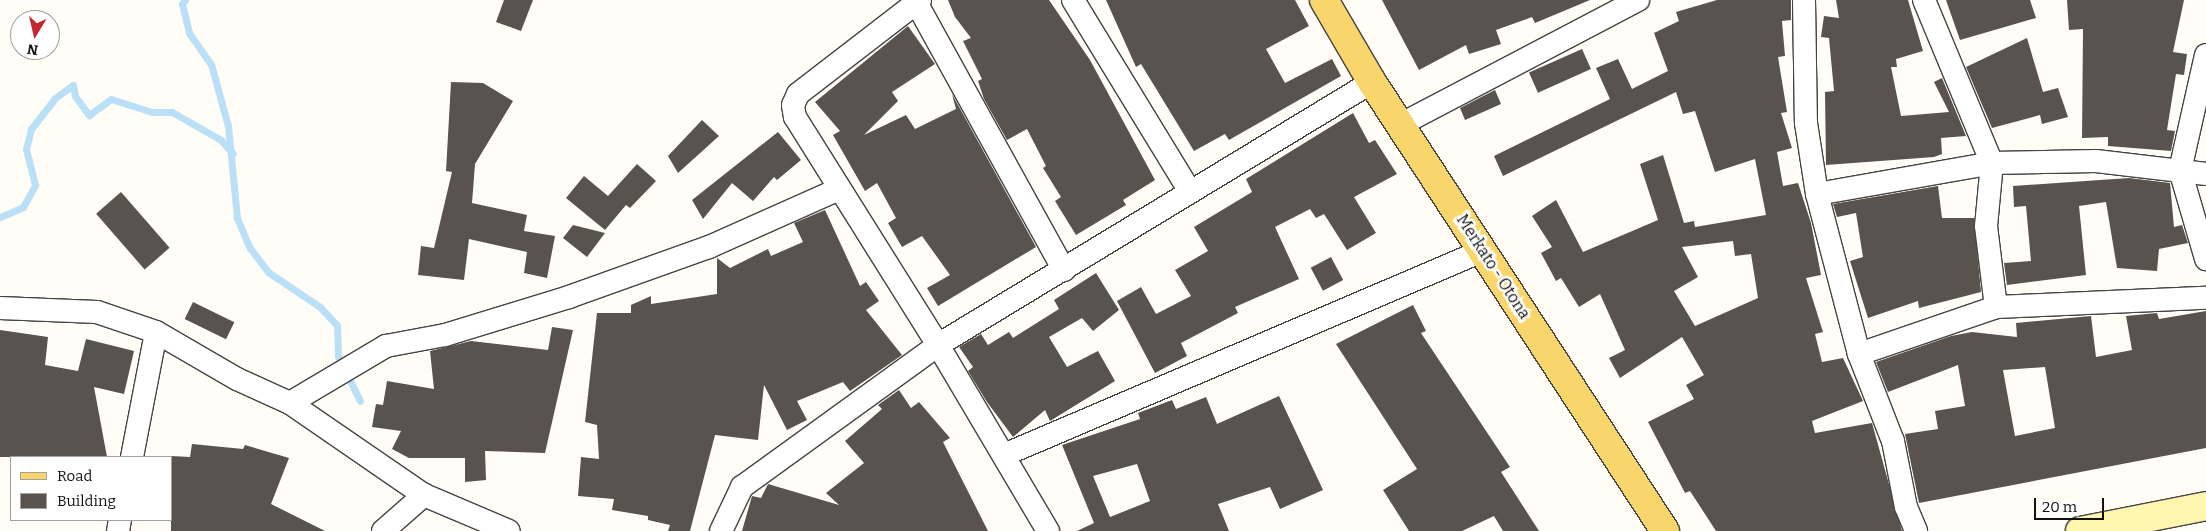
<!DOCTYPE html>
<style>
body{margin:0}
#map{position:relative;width:2206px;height:531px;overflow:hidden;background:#fffdf5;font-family:Bitter,serif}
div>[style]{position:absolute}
.stream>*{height:7px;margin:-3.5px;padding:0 3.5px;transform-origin:3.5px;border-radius:3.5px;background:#b9e0f7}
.building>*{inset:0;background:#5a524d;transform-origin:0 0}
.roads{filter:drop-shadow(1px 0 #444) drop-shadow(-1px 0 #444) drop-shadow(0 1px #444) drop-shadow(0 -1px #444)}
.minor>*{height:22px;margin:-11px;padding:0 11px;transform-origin:11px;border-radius:11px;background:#fff}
.secondary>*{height:28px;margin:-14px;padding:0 14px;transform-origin:14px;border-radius:14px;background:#fff6b0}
.primary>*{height:28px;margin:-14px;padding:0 14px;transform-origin:14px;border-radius:14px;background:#f9d66b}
span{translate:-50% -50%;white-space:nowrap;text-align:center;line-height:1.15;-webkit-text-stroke:5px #fff;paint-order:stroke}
.street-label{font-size:16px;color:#111}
.legend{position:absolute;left:10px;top:456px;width:162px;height:65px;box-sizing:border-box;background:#fff;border:1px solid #a0a0a0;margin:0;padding:6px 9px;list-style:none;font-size:15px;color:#111}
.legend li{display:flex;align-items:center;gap:10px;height:25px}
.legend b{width:25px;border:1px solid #a0a0a0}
.north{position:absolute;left:10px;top:10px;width:50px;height:50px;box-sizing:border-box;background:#fff;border:1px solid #a0a0a0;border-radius:50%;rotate:189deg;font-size:14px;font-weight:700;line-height:20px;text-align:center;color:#111}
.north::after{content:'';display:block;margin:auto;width:18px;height:22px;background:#c4262e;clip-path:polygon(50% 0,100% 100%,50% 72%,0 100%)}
.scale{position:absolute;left:2034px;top:498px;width:70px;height:22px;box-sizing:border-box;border:2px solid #111;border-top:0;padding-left:6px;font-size:15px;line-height:18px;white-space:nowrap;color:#111;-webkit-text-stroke:4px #fff;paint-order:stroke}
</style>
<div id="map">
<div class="stream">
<i style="left:185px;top:0;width:5px;rotate:127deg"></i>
<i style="left:182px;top:4px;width:30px;rotate:76deg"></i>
<i style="left:189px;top:33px;width:38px;rotate:55deg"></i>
<i style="left:211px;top:64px;width:64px;rotate:74.7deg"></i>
<i style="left:228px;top:126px;width:92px;rotate:84.4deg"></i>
<i style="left:237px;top:218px;width:33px;rotate:67deg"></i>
<i style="left:250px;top:248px;width:30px;rotate:53deg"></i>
<i style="left:268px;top:272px;width:63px;rotate:33.9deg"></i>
<i style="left:320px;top:307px;width:25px;rotate:47deg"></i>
<i style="left:337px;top:325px;width:31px;rotate:88deg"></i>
<i style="left:338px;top:356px;width:50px;rotate:63.9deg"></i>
<i style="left:0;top:217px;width:25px;rotate:-23deg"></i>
<i style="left:23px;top:207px;width:25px;rotate:-61deg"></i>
<i style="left:35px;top:185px;width:37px;rotate:-104deg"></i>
<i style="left:26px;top:149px;width:21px;rotate:-76deg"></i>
<i style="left:31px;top:129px;width:39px;rotate:-52deg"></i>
<i style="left:55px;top:98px;width:22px;rotate:-36deg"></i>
<i style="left:73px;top:85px;width:11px;rotate:80deg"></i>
<i style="left:75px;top:96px;width:24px;rotate:54deg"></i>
<i style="left:89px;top:115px;width:27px;rotate:-36deg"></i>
<i style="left:111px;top:99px;width:43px;rotate:17.6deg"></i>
<i style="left:152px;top:112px;width:20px"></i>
<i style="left:172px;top:112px;width:56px;rotate:29.7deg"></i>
<i style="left:221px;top:140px;width:18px;rotate:49deg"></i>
</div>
<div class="building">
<i style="clip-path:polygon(504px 0,533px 0,521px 31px,496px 22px)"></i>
<i style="clip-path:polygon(948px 0,1049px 0,1090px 60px,1155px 180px,1123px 200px,1126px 205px,1076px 235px,1055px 201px,1061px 197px,1043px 168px,1046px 166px,1027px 129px,1007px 140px,984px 99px,978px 81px,982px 79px,963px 41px,971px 38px,955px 17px)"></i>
<i style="clip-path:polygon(1106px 0,1295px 0,1309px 26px,1266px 49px,1285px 83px,1332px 59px,1341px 76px,1229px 140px,1225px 134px,1194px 151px,1141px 64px,1136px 67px)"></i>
<i style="clip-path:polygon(1382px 0,1590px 0,1535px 23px,1532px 17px,1496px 30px,1501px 44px,1469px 54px,1466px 45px,1419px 70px)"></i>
<i style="clip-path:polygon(evenodd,1717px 0,1791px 0,1791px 20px,1782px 21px,1785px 56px,1778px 57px,1787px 112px,1781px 113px,1792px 148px,1777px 152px,1783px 186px,1798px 183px,1811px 223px,1821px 275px,1806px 278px,1823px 332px,1815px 334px,1822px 362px,1843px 358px,1863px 401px,1812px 421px,1815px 433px,1872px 423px,1902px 531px,1716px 531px,1690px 491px,1685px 493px,1648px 422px,1694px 399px,1686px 385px,1704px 375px,1682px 337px,1620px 378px,1609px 358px,1625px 350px,1600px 294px,1579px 307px,1561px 278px,1556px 281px,1541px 253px,1552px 247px,1532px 216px,1556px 200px,1583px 252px,1658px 220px,1640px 164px,1663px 155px,1684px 223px,1694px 221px,1695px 227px,1766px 215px,1755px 159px,1715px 172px,1695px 111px,1683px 114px,1676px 92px,1503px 176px,1494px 156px,1610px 99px,1596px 68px,1618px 59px,1632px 89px,1668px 71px,1654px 33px,1679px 21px,1676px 12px,1717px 0,1733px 241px,1735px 256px,1751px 254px,1758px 298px,1695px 326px,1674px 291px,1698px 277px,1682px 247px,1733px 241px)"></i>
<i style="clip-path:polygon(1836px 0,1908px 0,1923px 51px,1896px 59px,1897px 67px,1891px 67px,1901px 116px,1949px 112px,1934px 82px,1942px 78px,1966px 136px,1941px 138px,1942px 154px,1934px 157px,1826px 165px,1825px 92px,1834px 91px,1829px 38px,1821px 37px,1824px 16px,1839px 18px)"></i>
<i style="clip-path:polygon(1946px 0,2030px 0,2036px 18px,1960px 40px)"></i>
<i style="clip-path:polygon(2067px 0,2184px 0,2173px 52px,2187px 54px,2184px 75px,2176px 74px,2167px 130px,2175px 131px,2171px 151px,2108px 146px,2108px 137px,2082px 138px,2083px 29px,2069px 30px)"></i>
<i style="clip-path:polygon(908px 26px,935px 64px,892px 92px,898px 101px,864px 135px,906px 115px,915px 129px,956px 109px,952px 94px,1036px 247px,938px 306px,927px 288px,950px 275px,922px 236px,902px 247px,888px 223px,896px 218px,877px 183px,865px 191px,833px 135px,840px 131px,815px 102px)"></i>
<i style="clip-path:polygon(2027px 38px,2043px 92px,2058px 88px,2068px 117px,2042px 124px,2040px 115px,1992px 128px,1966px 67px)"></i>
<i style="left:1582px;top:49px;width:22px;height:58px;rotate:66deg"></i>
<i style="clip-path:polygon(451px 82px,483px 83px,513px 101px,475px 164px,472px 203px,527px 215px,524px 231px,555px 236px,547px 278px,524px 273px,527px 252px,469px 239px,464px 280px,418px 275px,421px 246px,434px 248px,452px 172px,446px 171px)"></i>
<i style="clip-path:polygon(1495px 90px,1501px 104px,1465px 120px,1460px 108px)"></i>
<i style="clip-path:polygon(1353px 113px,1369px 143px,1375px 140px,1397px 174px,1354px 197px,1376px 233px,1347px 250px,1324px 214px,1316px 218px,1310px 209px,1275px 227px,1299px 279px,1235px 307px,1238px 313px,1181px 343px,1187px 356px,1155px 373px,1117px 301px,1141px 287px,1156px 314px,1191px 296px,1175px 270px,1208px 251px,1194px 227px,1252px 192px,1246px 179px)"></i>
<i style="clip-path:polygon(702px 120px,719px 136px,678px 173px,668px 156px)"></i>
<i style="clip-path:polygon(778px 132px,801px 160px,777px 180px,774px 177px,753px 201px,732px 183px,703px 219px,692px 200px)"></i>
<i style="clip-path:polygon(637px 164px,656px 181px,630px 208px,626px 205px,605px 230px,566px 198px,584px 176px,608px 196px)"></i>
<i style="clip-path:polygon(2129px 178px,2170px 183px,2174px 227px,2182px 225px,2188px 243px,2159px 249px,2157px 271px,2117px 268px,2106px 202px,2079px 206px,2086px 275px,2007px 285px,2004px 263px,2031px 261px,2026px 206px,2014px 207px,2013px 186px)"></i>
<i style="clip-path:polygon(1938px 186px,1942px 218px,1974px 218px,1981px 292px,1919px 308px,1918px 301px,1868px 318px,1850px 261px,1863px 257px,1856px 213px,1837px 217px,1833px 204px)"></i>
<i style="left:121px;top:192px;width:74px;height:33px;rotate:49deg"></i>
<i style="clip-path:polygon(825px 210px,860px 286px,866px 282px,879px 301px,866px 310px,902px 355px,850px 391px,843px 382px,797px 401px,807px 420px,787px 430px,764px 385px,758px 440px,715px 435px,690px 531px,668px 531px,670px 525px,648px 520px,648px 516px,612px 510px,614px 499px,578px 496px,581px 457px,599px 459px,597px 425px,585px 422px,597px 313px,631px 313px,631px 305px,651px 296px,651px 304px,717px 294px,717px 258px,730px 268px,768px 249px,771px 256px,803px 242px,794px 223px)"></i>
<i style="clip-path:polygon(573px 225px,605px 233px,587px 257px,563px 238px)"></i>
<i style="left:1331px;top:257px;width:26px;height:23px;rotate:62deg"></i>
<i style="clip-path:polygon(1096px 273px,1119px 310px,1093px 331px,1082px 318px,1049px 337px,1067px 367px,1098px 351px,1115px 381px,1050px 421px,1045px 410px,1013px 437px,987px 402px,968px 371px,973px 367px,959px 347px,981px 334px,988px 345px,1009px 332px,1013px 338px,1059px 309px,1054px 300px)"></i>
<i style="left:193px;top:302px;width:46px;height:19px;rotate:26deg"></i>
<i style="clip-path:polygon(1413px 305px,1426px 331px,1421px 333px,1510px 467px,1501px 472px,1539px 531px,1503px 531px,1494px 516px,1462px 531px,1409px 531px,1383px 490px,1417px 469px,1336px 344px)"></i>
<i style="clip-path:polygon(evenodd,2206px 311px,2206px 448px,1919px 503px,1905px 434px,1938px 429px,1935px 411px,1965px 406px,1958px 365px,1888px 392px,1876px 362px,1951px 336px,1972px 332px,2017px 337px,2016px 323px,2091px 316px,2096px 357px,2132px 350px,2126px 316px,2157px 313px,2159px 319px,2206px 311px,2045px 367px,2055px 428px,2015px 436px,2003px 370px,2045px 367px)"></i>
<i style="clip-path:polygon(552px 327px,573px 330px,545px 453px,485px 451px,486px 480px,465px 482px,465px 458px,409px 458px,392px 449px,401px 431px,372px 427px,376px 404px,383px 405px,387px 381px,434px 389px,430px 351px,471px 341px,548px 350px)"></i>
<i style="clip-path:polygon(0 330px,48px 337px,45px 365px,78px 371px,86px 339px,134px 351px,124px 394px,94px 387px,107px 457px,0 457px)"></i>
<i style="clip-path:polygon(899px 390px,911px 408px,919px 402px,950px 438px,943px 442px,988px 531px,742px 531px,752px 496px,761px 498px,768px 484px,839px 505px,826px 493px,864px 463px,845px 441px,882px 409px,878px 405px)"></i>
<i style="clip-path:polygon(evenodd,1279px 396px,1323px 490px,1280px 509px,1270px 487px,1218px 504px,1229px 531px,1077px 531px,1094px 523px,1062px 445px,1140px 419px,1138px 413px,1172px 400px,1176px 409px,1206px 397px,1217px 424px,1279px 396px,1137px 464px,1150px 501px,1110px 517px,1093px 476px,1137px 464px)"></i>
<i style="clip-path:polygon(192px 444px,243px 449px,245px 445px,289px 458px,271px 504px,325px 531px,171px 531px,171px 456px,190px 457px)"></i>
</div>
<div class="roads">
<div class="minor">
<i style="left:920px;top:0;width:154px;rotate:142.4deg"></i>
<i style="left:798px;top:94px;width:12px;rotate:114deg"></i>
<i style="left:793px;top:105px;width:12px;rotate:81deg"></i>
<i style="left:795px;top:117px;width:269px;rotate:57.9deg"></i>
<i style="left:938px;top:345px;width:216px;rotate:59.4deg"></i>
<i style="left:1073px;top:0;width:223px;rotate:58.6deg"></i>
<i style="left:1804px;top:0;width:123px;rotate:89.1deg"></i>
<i style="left:1806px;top:123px;width:72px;rotate:81.2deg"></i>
<i style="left:1817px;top:194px;width:165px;rotate:75.3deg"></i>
<i style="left:1859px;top:354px;width:93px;rotate:68.7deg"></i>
<i style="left:1893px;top:441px;width:67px;rotate:78.9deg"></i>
<i style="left:1906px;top:507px;width:26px;rotate:67deg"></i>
<i style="left:1924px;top:0;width:177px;rotate:67.4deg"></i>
<i style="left:1992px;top:163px;width:63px;rotate:95.4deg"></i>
<i style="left:1986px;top:226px;width:82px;rotate:83deg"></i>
<i style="left:917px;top:4px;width:304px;rotate:61.1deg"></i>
<i style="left:2206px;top:55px;width:118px;rotate:102.7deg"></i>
<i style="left:2180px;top:170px;width:93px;rotate:73.7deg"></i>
<i style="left:1400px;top:125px;width:269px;rotate:-27.7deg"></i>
<i style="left:1817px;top:194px;width:178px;rotate:-10deg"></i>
<i style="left:1992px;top:163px;width:104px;rotate:-1.1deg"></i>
<i style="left:2096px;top:161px;width:111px;rotate:6.7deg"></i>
<i style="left:0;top:308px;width:97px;rotate:2.4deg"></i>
<i style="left:97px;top:312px;width:62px;rotate:18.7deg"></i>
<i style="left:156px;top:332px;width:94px;rotate:30.1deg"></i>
<i style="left:237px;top:379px;width:58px;rotate:24.4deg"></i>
<i style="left:290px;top:403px;width:163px;rotate:34.5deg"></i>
<i style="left:424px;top:495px;width:92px;rotate:23deg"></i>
<i style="left:1859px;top:354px;width:145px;rotate:-18.9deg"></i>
<i style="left:1996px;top:307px;width:210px;rotate:-2.5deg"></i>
<i style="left:290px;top:403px;width:112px;rotate:-30.7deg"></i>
<i style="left:386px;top:346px;width:60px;rotate:-10.6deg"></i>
<i style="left:445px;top:335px;width:130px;rotate:-17deg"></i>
<i style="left:569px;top:297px;width:149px;rotate:-19.7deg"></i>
<i style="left:709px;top:247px;width:142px;rotate:-24deg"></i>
<i style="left:1004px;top:455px;width:520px;rotate:-23.11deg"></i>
<i style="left:132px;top:457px;width:127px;rotate:-79.1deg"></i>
<i style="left:118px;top:531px;width:11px;rotate:-80deg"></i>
<i style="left:383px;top:531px;width:55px;rotate:-41.3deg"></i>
<i style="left:721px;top:531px;width:49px;rotate:-64.5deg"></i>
<i style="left:742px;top:487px;width:242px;rotate:-35.9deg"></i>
<i style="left:938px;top:345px;width:507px;rotate:-31.22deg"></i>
</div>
<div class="secondary">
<i style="left:2080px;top:531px;width:128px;rotate:-11.2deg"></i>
</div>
<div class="primary">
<i style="left:1324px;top:0;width:95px;rotate:59.7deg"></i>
<i style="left:1372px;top:82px;width:536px;rotate:56.87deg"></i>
</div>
</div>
<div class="street-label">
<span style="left:1493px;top:267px;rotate:57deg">Merkato - Otona</span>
</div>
<ul class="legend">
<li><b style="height:6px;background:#f9d66b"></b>Road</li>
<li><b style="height:14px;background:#5a524d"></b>Building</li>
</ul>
<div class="north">N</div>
<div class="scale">20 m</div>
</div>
